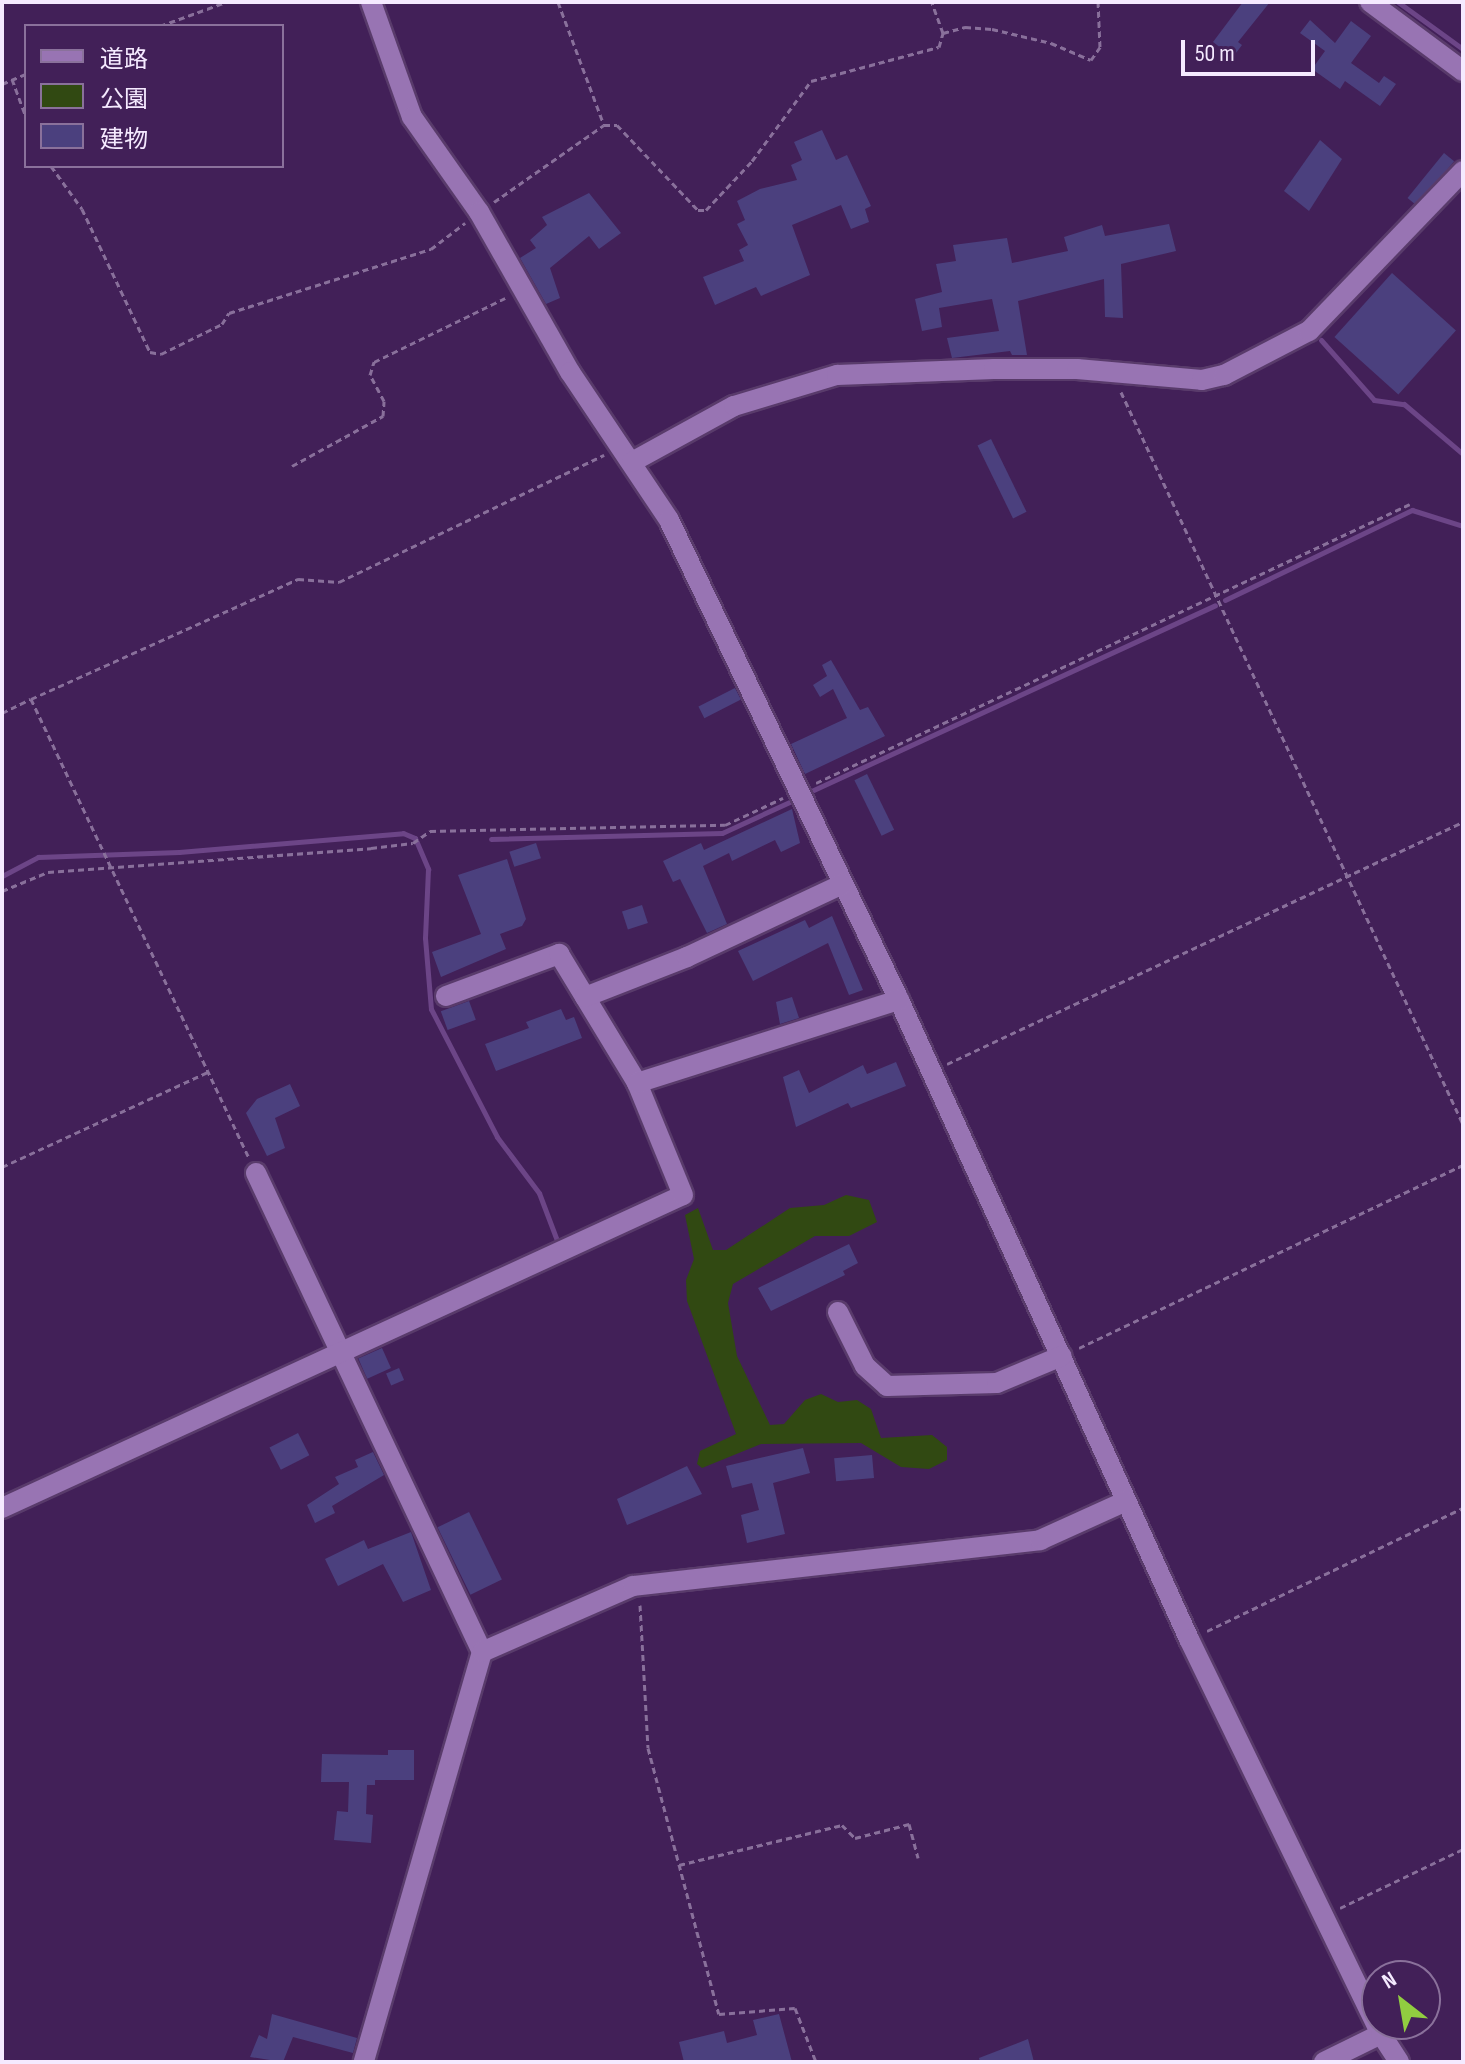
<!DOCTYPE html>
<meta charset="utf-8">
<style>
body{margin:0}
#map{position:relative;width:1465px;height:2064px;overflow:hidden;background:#422058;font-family:"Sofia Sans Condensed","Noto Sans JP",sans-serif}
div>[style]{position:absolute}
.green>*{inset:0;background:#314912}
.stream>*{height:5px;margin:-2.5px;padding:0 2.5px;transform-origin:2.5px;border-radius:2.5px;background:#6c4587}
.building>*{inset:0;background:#4b407e;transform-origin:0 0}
.path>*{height:3px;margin-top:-1.5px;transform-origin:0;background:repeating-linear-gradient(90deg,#89709b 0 6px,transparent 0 10px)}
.roads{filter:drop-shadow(2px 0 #593b6b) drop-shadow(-2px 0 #593b6b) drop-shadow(0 2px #593b6b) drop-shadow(0 -2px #593b6b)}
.minor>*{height:20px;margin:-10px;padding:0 10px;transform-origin:10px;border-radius:10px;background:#9874b3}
span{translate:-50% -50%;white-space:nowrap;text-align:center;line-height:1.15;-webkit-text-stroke:6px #422058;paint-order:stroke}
.frame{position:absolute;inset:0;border:4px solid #f5eaff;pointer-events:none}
.legend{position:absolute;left:24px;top:24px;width:260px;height:144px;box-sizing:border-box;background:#422058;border:2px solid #8a719b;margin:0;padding:10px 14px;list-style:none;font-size:24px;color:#f5eaff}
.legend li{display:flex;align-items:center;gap:16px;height:40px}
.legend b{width:40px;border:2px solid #8a719b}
.north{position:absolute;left:1361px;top:1960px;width:80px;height:80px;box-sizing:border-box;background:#422058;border:2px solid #8a719b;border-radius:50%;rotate:329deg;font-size:22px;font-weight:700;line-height:32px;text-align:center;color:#f5eaff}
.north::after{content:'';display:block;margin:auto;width:28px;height:36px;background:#91cd40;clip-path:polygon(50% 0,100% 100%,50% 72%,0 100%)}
.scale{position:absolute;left:1181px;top:40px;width:134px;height:36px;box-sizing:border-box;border:4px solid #f5eaff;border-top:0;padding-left:10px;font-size:24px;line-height:28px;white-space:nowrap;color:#f5eaff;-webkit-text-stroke:6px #422058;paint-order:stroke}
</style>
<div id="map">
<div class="green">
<i style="clip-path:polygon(846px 1195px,869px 1200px,877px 1222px,849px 1236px,815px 1236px,733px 1284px,728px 1303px,737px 1356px,770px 1425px,784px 1424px,805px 1400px,821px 1394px,838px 1402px,857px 1400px,871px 1409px,881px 1438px,932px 1435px,947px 1447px,947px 1460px,929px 1469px,901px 1467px,861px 1443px,761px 1444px,702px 1468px,697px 1464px,700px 1451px,736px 1434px,687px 1301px,686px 1280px,694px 1259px,685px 1215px,698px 1208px,713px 1250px,726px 1250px,790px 1208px,824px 1205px)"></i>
</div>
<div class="stream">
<i style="left:1398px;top:2px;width:80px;rotate:35.9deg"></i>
<i style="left:1321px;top:340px;width:80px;rotate:48.5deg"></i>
<i style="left:1374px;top:400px;width:30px;rotate:8deg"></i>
<i style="left:1404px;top:404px;width:77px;rotate:40.3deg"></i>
<i style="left:1225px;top:600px;width:208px;rotate:-25.7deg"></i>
<i style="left:1412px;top:510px;width:53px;rotate:17.4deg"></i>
<i style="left:807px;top:793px;width:449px;rotate:-24.7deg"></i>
<i style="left:491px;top:839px;width:231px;rotate:-1.5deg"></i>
<i style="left:722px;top:833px;width:84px;rotate:-24.7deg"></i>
<i style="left:2px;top:876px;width:41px;rotate:-27.8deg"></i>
<i style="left:38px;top:857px;width:141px;rotate:-2deg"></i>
<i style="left:179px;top:852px;width:225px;rotate:-4.8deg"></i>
<i style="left:403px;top:833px;width:13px;rotate:23deg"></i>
<i style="left:415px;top:838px;width:34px;rotate:67deg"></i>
<i style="left:428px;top:869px;width:69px;rotate:92.5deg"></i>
<i style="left:425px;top:938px;width:71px;rotate:85.2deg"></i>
<i style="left:431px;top:1009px;width:144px;rotate:62.7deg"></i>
<i style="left:497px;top:1137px;width:70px;rotate:53.1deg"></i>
<i style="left:539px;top:1193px;width:53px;rotate:69.2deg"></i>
</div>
<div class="building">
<i style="clip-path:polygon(1243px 2px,1270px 2px,1238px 42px,1242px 45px,1233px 57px,1213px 42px)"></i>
<i style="clip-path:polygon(1310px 20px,1335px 43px,1351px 21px,1371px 36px,1351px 63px,1379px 83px,1384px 76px,1396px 84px,1380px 106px,1345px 81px,1340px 89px,1312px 69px,1325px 51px,1300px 33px)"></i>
<i style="clip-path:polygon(822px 130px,836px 160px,847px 155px,871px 206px,865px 209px,869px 222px,851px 229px,841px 205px,792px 225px,810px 275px,761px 296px,756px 287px,715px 305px,703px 277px,744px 261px,739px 250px,748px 245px,737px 224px,745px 220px,737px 201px,760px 189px,797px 180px,791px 165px,802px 160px,794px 142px)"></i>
<i style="clip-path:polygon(1320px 140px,1342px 159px,1309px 211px,1284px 191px)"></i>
<i style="left:1444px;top:153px;width:13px;height:58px;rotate:39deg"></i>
<i style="clip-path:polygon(589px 193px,621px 233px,599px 249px,589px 236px,550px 268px,560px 298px,546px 304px,520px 258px,536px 248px,530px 240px,547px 225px,542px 217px)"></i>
<i style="clip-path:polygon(1169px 224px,1176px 251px,1121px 264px,1123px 318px,1105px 317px,1104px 279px,1018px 301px,1027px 355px,1012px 355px,1010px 351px,952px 358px,947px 338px,999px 331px,992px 299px,939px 308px,942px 327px,922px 331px,915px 299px,942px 292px,936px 264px,956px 261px,953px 245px,1007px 238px,1012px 263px,1068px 251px,1064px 237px,1102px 225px,1105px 236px)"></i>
<i style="left:1392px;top:273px;width:86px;height:86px;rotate:42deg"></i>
<i style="left:991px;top:439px;width:81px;height:15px;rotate:64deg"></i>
<i style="clip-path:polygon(831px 660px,860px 710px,868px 707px,885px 736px,805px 774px,791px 744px,847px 718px,833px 689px,820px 697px,813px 685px,827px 676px,822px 665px)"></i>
<i style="left:735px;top:688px;width:13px;height:41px;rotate:63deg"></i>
<i style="left:867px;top:774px;width:62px;height:14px;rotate:64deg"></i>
<i style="clip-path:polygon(792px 809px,800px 843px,781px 852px,775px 840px,732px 861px,729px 853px,703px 866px,727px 924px,707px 933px,680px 879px,673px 882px,663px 861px,701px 843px,704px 850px)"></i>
<i style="left:536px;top:843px;width:16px;height:28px;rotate:72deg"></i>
<i style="clip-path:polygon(507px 859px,526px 919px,522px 926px,500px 934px,506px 949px,441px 977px,432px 952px,481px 934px,458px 875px)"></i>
<i style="left:642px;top:905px;width:19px;height:21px;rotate:72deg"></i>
<i style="clip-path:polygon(832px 916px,863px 990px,849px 995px,828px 943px,753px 981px,738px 951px,805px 920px,809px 928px)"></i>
<i style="clip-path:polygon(792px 997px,799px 1018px,780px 1024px,776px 1002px)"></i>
<i style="left:469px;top:1001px;width:20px;height:30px;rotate:70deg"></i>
<i style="clip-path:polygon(561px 1009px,566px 1020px,574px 1017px,582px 1038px,496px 1071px,485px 1044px,529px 1028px,526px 1022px)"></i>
<i style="clip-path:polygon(896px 1062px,906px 1086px,851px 1108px,848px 1103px,796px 1127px,783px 1077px,799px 1070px,809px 1093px,863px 1065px,867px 1074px)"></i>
<i style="clip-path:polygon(290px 1084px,300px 1106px,275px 1118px,285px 1148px,267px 1156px,246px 1113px,257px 1099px)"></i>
<i style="clip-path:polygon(849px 1244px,858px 1263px,843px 1271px,845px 1275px,771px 1311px,758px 1288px)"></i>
<i style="left:382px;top:1348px;width:22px;height:26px;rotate:66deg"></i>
<i style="left:399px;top:1368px;width:13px;height:14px;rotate:67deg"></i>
<i style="left:298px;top:1433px;width:25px;height:32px;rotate:63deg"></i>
<i style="clip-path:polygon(803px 1448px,810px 1473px,773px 1483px,785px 1534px,747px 1543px,741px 1515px,759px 1510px,752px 1483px,732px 1488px,726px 1466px)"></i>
<i style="clip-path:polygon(373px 1452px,384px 1475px,332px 1506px,335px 1513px,315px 1523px,307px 1505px,339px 1484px,335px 1477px,358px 1467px,355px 1460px)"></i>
<i style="left:872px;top:1455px;width:23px;height:38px;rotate:85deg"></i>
<i style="clip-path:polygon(687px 1466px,702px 1494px,627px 1525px,617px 1499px)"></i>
<i style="left:469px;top:1512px;width:75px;height:35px;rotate:64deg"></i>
<i style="clip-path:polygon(411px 1532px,431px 1590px,403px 1602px,383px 1564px,338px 1586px,325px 1559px,364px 1540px,368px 1549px)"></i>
<i style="clip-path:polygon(388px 1750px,414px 1750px,414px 1780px,375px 1780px,375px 1785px,367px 1785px,366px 1814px,373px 1815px,371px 1843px,334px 1840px,337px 1811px,348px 1812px,349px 1782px,321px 1782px,322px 1754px,388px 1755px)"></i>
<i style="clip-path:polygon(272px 2014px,357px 2038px,353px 2053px,293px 2037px,283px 2062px,250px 2057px,259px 2035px,267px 2039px)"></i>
<i style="clip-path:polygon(779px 2014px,792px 2062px,684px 2062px,679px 2042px,724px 2031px,727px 2043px,757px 2035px,753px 2020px)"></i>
<i style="clip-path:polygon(1028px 2039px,1034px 2062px,980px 2062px,979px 2058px)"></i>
</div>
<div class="path">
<i style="left:558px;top:2px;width:131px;rotate:69.5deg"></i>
<i style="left:160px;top:26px;width:70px;rotate:-20deg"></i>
<i style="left:943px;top:33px;width:23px;rotate:-15deg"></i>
<i style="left:965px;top:27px;width:27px;rotate:4deg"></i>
<i style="left:992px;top:29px;width:61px;rotate:13.3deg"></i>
<i style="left:1051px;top:43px;width:43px;rotate:23deg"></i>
<i style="left:1091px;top:60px;width:16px;rotate:-55deg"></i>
<i style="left:1100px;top:47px;width:45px;rotate:-92.5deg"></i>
<i style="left:12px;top:79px;width:40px;rotate:69.8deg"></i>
<i style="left:2px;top:84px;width:26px;rotate:-23deg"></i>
<i style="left:51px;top:166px;width:53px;rotate:54.2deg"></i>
<i style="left:82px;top:209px;width:158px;rotate:64.6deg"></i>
<i style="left:150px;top:352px;width:11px;rotate:10deg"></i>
<i style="left:161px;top:354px;width:68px;rotate:-26.2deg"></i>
<i style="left:222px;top:324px;width:13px;rotate:-58deg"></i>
<i style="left:229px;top:313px;width:212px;rotate:-17.6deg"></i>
<i style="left:431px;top:249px;width:43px;rotate:-37.4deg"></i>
<i style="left:494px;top:202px;width:134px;rotate:-35deg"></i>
<i style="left:604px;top:125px;width:13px"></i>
<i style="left:617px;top:125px;width:117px;rotate:46.4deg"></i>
<i style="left:698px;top:210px;width:8px"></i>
<i style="left:706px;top:210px;width:67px;rotate:-46.8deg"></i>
<i style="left:752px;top:161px;width:99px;rotate:-53.6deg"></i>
<i style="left:811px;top:81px;width:132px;rotate:-14.9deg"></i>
<i style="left:939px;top:47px;width:15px;rotate:-74deg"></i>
<i style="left:943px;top:33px;width:33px;rotate:-110deg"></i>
<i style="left:1121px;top:392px;width:808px;rotate:64.96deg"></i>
<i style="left:292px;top:466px;width:104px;rotate:-28.8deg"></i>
<i style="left:383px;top:416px;width:15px;rotate:-86deg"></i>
<i style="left:384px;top:401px;width:30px;rotate:-118deg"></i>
<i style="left:370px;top:375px;width:14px;rotate:-73deg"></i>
<i style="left:374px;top:362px;width:146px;rotate:-26deg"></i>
<i style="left:31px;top:699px;width:293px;rotate:-24.2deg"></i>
<i style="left:298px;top:579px;width:41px;rotate:4.2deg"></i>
<i style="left:339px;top:582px;width:294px;rotate:-25.6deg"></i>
<i style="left:2px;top:713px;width:32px;rotate:-26deg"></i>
<i style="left:31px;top:699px;width:508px;rotate:64.59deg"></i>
<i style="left:816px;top:783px;width:656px;rotate:-25.16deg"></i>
<i style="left:2px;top:891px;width:50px;rotate:-22.4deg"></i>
<i style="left:48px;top:872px;width:324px;rotate:-4.2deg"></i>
<i style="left:371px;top:848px;width:42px;rotate:-6.8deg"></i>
<i style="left:413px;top:843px;width:21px;rotate:-35deg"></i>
<i style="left:430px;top:831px;width:295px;rotate:-1.2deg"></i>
<i style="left:725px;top:825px;width:64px;rotate:-25deg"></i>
<i style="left:947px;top:1064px;width:570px;rotate:-25.13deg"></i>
<i style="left:2px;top:1167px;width:227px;rotate:-24.8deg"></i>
<i style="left:1079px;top:1348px;width:425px;rotate:-25.5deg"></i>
<i style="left:640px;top:1605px;width:143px;rotate:86.8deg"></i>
<i style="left:648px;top:1748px;width:275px;rotate:75.1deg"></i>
<i style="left:719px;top:2014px;width:76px;rotate:-4.5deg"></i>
<i style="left:795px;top:2008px;width:58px;rotate:68.7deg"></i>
<i style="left:1207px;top:1631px;width:284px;rotate:-25.7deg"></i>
<i style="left:679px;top:1865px;width:168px;rotate:-13.8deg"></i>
<i style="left:842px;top:1825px;width:18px;rotate:45deg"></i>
<i style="left:855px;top:1838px;width:56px;rotate:-14.5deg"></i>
<i style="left:909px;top:1824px;width:35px;rotate:75deg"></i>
<i style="left:1340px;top:1908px;width:136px;rotate:-25.6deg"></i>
</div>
<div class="roads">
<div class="minor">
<i style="left:371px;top:2px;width:122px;rotate:70.4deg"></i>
<i style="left:412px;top:117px;width:116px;rotate:54.8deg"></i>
<i style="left:479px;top:212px;width:184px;rotate:60.4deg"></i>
<i style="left:570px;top:372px;width:178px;rotate:56.2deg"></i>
<i style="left:669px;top:520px;width:532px;rotate:64.4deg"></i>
<i style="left:899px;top:1000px;width:702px;rotate:65.59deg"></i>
<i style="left:1189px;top:1639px;width:439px;rotate:64.1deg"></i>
<i style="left:1370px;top:2px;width:116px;rotate:36.6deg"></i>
<i style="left:632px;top:462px;width:116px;rotate:-28.8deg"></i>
<i style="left:734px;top:406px;width:108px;rotate:-16.8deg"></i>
<i style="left:837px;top:375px;width:157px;rotate:-2.2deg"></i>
<i style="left:994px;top:369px;width:83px"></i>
<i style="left:1077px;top:369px;width:125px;rotate:5deg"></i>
<i style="left:1202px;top:380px;width:23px;rotate:-13deg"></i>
<i style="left:1224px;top:375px;width:96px;rotate:-27.4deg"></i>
<i style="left:1309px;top:331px;width:222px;rotate:-46.1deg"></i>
<i style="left:446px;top:996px;width:121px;rotate:-20.4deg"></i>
<i style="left:559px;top:954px;width:151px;rotate:58.8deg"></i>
<i style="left:585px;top:997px;width:110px;rotate:-21.4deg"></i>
<i style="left:687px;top:957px;width:172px;rotate:-25.1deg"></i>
<i style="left:256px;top:1173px;width:530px;rotate:64.74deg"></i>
<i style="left:482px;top:1652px;width:427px;rotate:106.1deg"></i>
<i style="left:838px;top:1312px;width:60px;rotate:63.4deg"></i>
<i style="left:865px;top:1366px;width:30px;rotate:42deg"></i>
<i style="left:887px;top:1386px;width:110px;rotate:-1.6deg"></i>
<i style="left:997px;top:1383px;width:70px;rotate:-22.6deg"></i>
<i style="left:2px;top:1508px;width:749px;rotate:-24.68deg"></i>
<i style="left:683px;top:1195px;width:121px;rotate:-112.3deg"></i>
<i style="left:637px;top:1083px;width:275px;rotate:-17.6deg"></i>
<i style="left:482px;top:1652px;width:165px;rotate:-23.6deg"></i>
<i style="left:633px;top:1586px;width:410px;rotate:-6.4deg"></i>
<i style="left:1040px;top:1540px;width:94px;rotate:-24.4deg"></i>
<i style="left:1324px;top:2062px;width:64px;rotate:-26.2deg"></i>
<i style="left:1381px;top:2034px;width:33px;rotate:57deg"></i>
</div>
</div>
<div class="frame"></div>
<ul class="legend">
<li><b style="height:10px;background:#9874b3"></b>道路</li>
<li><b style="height:22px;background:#314912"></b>公園</li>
<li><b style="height:22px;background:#4b407e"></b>建物</li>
</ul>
<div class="north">N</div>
<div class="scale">50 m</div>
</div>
